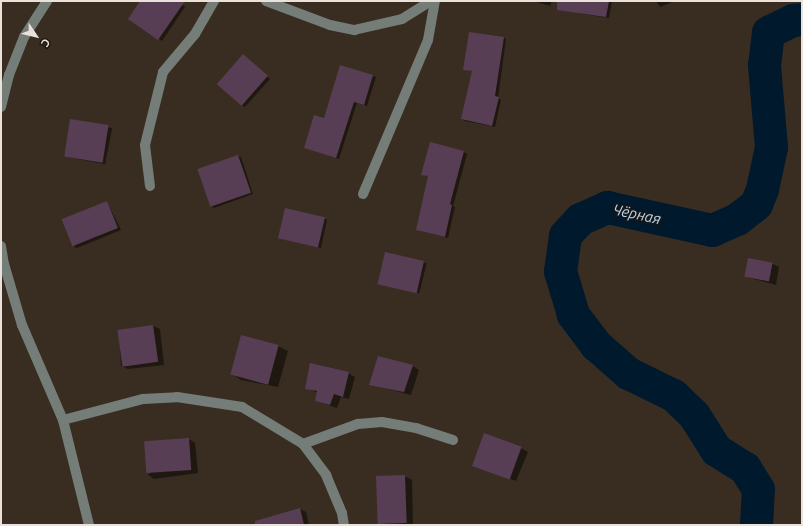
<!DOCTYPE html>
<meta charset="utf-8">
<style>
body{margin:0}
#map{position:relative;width:803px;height:526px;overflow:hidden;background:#392d21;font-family:Ubuntu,sans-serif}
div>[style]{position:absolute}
.shadow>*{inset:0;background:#0007;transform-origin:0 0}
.river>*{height:33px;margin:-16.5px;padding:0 16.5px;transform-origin:16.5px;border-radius:16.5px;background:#00192c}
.building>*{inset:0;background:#583e54;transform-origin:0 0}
.minor>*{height:10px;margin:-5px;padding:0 5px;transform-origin:5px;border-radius:5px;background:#757d78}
span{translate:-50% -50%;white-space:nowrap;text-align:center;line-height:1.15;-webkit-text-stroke:3px #1c1611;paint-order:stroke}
.water-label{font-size:15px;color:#aed7f9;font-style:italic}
.frame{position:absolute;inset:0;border:2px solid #eae2da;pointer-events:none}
.north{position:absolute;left:16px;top:16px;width:40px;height:40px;-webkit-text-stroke:3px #1c1611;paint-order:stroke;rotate:125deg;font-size:11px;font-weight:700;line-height:16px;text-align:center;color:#eae2da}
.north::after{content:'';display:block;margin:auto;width:14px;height:18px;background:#eae2da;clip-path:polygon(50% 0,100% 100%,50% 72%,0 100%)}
</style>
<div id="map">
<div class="shadow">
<i style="clip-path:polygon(141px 1px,177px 1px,185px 7px,162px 41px,129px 18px)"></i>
<i style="clip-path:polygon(533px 1px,552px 1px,550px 6px)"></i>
<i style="clip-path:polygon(576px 1px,612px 1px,609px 18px,577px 13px,575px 12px)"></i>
<i style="clip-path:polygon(656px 1px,675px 1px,660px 7px)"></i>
<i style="clip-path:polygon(504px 38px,506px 39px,498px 98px,501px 100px,495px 127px,465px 121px,462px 119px,473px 71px,464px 69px)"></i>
<i style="clip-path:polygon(244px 55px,270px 79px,245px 107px,242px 105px)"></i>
<i style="clip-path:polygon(341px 66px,376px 77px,367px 106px,357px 103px,339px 159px,308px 149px,324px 119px)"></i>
<i style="left:71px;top:120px;width:42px;height:37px;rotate:11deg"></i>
<i style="clip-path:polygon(464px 152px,467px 154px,453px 206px,455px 207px,448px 238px,420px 231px,417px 230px,429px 177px,423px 174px)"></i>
<i style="clip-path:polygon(238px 156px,241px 157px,253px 194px,214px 208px,211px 206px)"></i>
<i style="clip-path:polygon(107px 202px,121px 230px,77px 248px,74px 247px)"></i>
<i style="clip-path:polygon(324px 218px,327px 220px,321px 248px,279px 238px)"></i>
<i style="left:386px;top:253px;width:42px;height:31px;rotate:14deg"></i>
<i style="clip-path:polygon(773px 264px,779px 267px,776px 285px,746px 277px)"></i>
<i style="clip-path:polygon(153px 326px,160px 329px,164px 365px,128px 369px,121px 366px,119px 332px)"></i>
<i style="clip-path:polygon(278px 346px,288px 351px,278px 387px,241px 380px,232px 374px)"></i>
<i style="clip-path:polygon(413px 366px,419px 370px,411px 395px,370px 384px)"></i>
<i style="clip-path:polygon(348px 373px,355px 377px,349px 399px,341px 397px,337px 408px,316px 401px,318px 393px,306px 388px)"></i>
<i style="clip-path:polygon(189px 439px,195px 443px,198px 473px,154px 479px,148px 475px)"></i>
<i style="clip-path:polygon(521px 448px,528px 452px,516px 481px,475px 466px)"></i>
<i style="clip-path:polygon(405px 476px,412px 480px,413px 525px,385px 525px,381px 523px,377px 478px)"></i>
<i style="clip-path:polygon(300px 509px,306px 512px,309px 525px,265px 525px)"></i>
</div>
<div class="river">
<i style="left:756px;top:525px;width:36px;rotate:-87deg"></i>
<i style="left:758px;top:489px;width:25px;rotate:-122deg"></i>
<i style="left:745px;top:468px;width:34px;rotate:-148deg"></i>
<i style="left:716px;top:450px;width:41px;rotate:-122.2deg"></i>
<i style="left:694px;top:415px;width:29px;rotate:-136deg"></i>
<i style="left:673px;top:395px;width:50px;rotate:-153.9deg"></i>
<i style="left:628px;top:373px;width:43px;rotate:-138.8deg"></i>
<i style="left:596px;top:345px;width:39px;rotate:-127deg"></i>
<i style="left:573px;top:314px;width:45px;rotate:-106.8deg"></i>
<i style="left:560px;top:271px;width:36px;rotate:-82deg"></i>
<i style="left:565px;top:235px;width:22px;rotate:-47deg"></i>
<i style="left:580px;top:219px;width:30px;rotate:-24deg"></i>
<i style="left:607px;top:207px;width:107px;rotate:12.4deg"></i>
<i style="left:712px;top:230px;width:27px;rotate:-24deg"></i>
<i style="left:737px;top:219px;width:24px;rotate:-38deg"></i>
<i style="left:756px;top:204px;width:16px;rotate:-68deg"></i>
<i style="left:762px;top:189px;width:43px;rotate:-77.9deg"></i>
<i style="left:771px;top:147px;width:82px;rotate:-94.9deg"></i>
<i style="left:764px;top:65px;width:33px;rotate:-83deg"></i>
<i style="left:768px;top:32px;width:28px;rotate:-26deg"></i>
<i style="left:793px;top:20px;width:9px;rotate:-6deg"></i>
</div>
<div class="building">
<i style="clip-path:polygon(140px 1px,185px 1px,158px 40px,128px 19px)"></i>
<i style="clip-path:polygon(557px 1px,609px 1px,606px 17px,557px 10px)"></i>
<i style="clip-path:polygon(469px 32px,504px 37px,495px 96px,499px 97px,492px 126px,461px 119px,472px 71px,463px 70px)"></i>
<i style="left:243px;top:54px;width:33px;height:40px;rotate:41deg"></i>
<i style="clip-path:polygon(340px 65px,373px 75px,364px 105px,354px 102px,336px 158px,304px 148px,314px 115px,324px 118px)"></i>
<i style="left:70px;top:119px;width:39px;height:38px;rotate:9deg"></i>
<i style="clip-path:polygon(430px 142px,464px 151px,450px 204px,452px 205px,445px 237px,416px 230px,428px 176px,421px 175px)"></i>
<i style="left:238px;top:155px;width:40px;height:43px;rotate:71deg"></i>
<i style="left:107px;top:201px;width:29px;height:49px;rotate:68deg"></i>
<i style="left:285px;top:208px;width:41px;height:31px;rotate:13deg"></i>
<i style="left:385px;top:252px;width:40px;height:33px;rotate:13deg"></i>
<i style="left:748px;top:258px;width:25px;height:19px;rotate:11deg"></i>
<i style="left:153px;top:325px;width:37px;height:36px;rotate:82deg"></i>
<i style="left:241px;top:335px;width:39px;height:41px;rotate:15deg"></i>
<i style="clip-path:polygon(378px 356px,413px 365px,404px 392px,369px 385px)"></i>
<i style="clip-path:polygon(310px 363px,349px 372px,343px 397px,334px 394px,330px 405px,315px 401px,317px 391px,305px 389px)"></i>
<i style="left:484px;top:433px;width:40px;height:35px;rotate:20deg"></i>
<i style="left:189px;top:438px;width:32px;height:45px;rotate:86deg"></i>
<i style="left:405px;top:475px;width:48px;height:29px;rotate:88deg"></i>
<i style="clip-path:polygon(300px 508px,304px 525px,255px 525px,255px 521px)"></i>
</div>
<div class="minor">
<i style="left:266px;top:1px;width:68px;rotate:20.6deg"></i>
<i style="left:330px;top:25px;width:25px;rotate:12deg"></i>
<i style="left:354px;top:30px;width:49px;rotate:-12.9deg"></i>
<i style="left:402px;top:19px;width:34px;rotate:-32deg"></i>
<i style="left:1px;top:107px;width:33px;rotate:-76deg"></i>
<i style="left:9px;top:75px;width:41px;rotate:-68.5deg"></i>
<i style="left:24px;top:37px;width:43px;rotate:-57.4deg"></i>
<i style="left:150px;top:186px;width:41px;rotate:-97deg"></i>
<i style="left:145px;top:145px;width:75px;rotate:-76.1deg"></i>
<i style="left:163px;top:72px;width:50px;rotate:-49.9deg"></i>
<i style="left:195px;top:34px;width:38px;rotate:-60deg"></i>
<i style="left:363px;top:194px;width:167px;rotate:-67.1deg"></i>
<i style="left:428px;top:40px;width:40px;rotate:-80deg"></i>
<i style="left:1px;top:246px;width:18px;rotate:81deg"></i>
<i style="left:4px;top:264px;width:64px;rotate:73.6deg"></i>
<i style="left:22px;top:325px;width:103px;rotate:66.7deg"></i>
<i style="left:63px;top:420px;width:108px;rotate:76.1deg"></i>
<i style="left:63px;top:420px;width:83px;rotate:-14.7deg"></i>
<i style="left:143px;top:399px;width:34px;rotate:-3deg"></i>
<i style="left:177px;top:397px;width:66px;rotate:8.7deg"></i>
<i style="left:242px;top:407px;width:71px;rotate:31.2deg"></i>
<i style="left:303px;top:444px;width:39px;rotate:53deg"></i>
<i style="left:326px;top:475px;width:41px;rotate:67.2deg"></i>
<i style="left:342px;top:513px;width:12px;rotate:81deg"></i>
<i style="left:303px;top:444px;width:59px;rotate:-20deg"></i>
<i style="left:358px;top:424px;width:24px;rotate:-5deg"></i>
<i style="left:382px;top:422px;width:35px;rotate:10deg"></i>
<i style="left:416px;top:428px;width:39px;rotate:18deg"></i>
</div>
<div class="water-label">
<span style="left:637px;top:214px;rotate:12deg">Чёрная</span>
</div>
<div class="frame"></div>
<div class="north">С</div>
</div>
